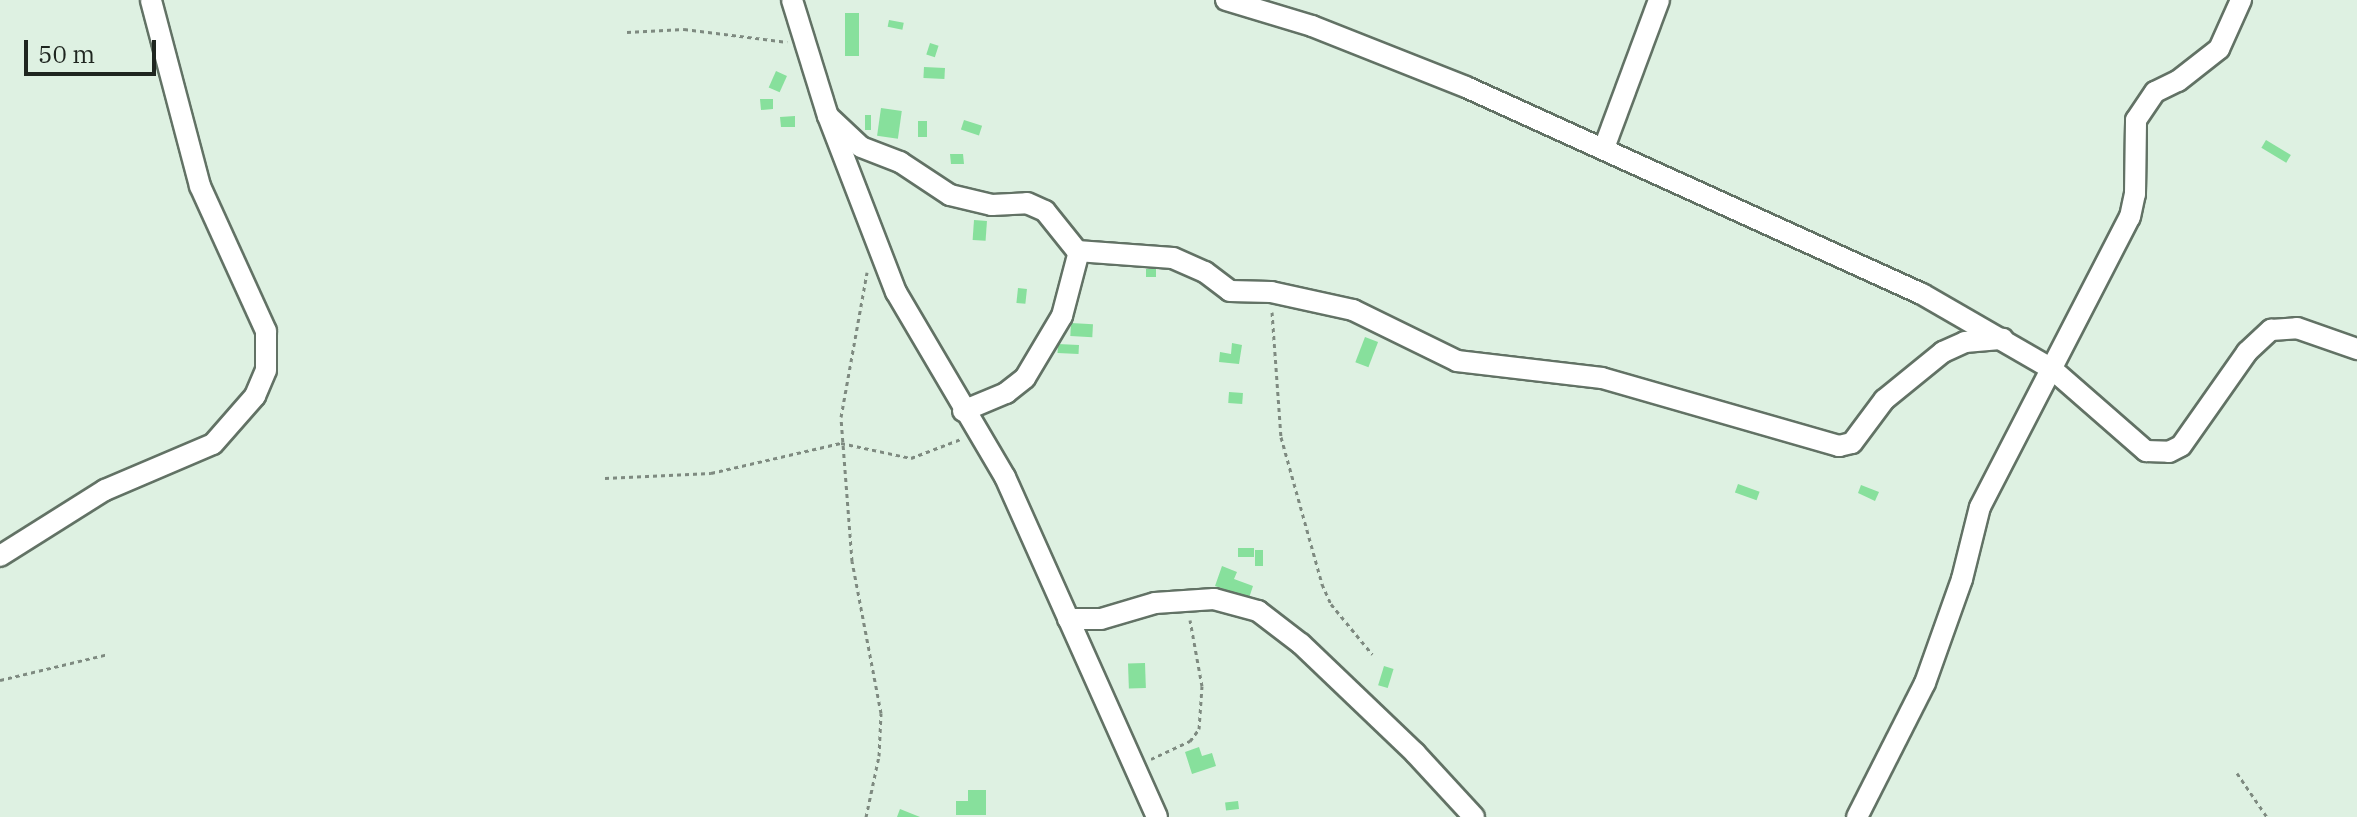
<!DOCTYPE html>
<style>
body{margin:0}
#map{position:relative;width:2357px;height:817px;overflow:hidden;background:#def1e2;font-family:"IBM Plex Serif",serif}
div>[style]{position:absolute}
.building>*{inset:0;background:#87e09c;transform-origin:0 0}
.path>*{height:3px;margin-top:-1.5px;transform-origin:0;background:repeating-linear-gradient(90deg,#7e8a80 0 4px,transparent 0 8px)}
.roads{filter:drop-shadow(2px 0 #627265) drop-shadow(-2px 0 #627265) drop-shadow(0 2px #627265) drop-shadow(0 -2px #627265)}
.minor>*{height:20px;margin:-10px;padding:0 10px;transform-origin:10px;border-radius:10px;background:#fff}
span{translate:-50% -50%;white-space:nowrap;text-align:center;line-height:1.15;-webkit-text-stroke:7px #def1e2;paint-order:stroke}
.scale{position:absolute;left:24px;top:40px;width:132px;height:36px;box-sizing:border-box;border:4px solid #1f2620;border-top:0;padding-left:10px;font-size:24px;line-height:28px;white-space:nowrap;color:#1f2620;-webkit-text-stroke:6px #def1e2;paint-order:stroke}
</style>
<div id="map">
<div class="building">
<i style="left:845px;top:13px;width:14px;height:43px"></i>
<i style="left:889px;top:20px;width:15px;height:7px;rotate:11deg"></i>
<i style="left:930px;top:43px;width:9px;height:12px;rotate:18deg"></i>
<i style="left:924px;top:67px;width:21px;height:11px;rotate:3deg"></i>
<i style="left:776px;top:71px;width:12px;height:18px;rotate:24deg"></i>
<i style="clip-path:polygon(760px 99px,773px 99px,773px 109px,761px 110px)"></i>
<i style="left:881px;top:108px;width:21px;height:28px;rotate:8deg"></i>
<i style="left:865px;top:115px;width:6px;height:15px"></i>
<i style="clip-path:polygon(795px 116px,795px 127px,781px 127px,780px 117px)"></i>
<i style="left:964px;top:120px;width:19px;height:10px;rotate:18deg"></i>
<i style="left:918px;top:121px;width:9px;height:16px"></i>
<i style="left:2266px;top:140px;width:29px;height:9px;rotate:31deg"></i>
<i style="clip-path:polygon(950px 154px,963px 154px,964px 164px,951px 164px)"></i>
<i style="left:974px;top:220px;width:13px;height:20px;rotate:4deg"></i>
<i style="left:1146px;top:269px;width:10px;height:8px"></i>
<i style="left:1018px;top:288px;width:9px;height:15px;rotate:6deg"></i>
<i style="left:1071px;top:323px;width:22px;height:13px;rotate:3deg"></i>
<i style="left:1365px;top:337px;width:14px;height:27px;rotate:21deg"></i>
<i style="clip-path:polygon(1232px 343px,1242px 345px,1239px 364px,1219px 362px,1220px 352px,1231px 354px)"></i>
<i style="left:1058px;top:344px;width:21px;height:9px;rotate:3deg"></i>
<i style="left:1229px;top:392px;width:14px;height:11px;rotate:4deg"></i>
<i style="left:1738px;top:484px;width:23px;height:9px;rotate:20deg"></i>
<i style="clip-path:polygon(1861px 485px,1879px 492px,1875px 501px,1858px 493px)"></i>
<i style="left:1238px;top:548px;width:16px;height:9px"></i>
<i style="left:1255px;top:550px;width:8px;height:16px"></i>
<i style="clip-path:polygon(1222px 566px,1237px 572px,1234px 579px,1253px 586px,1249px 598px,1215px 586px)"></i>
<i style="left:1145px;top:663px;width:25px;height:17px;rotate:88deg"></i>
<i style="left:1384px;top:666px;width:10px;height:20px;rotate:17deg"></i>
<i style="clip-path:polygon(1199px 747px,1202px 756px,1212px 753px,1216px 766px,1192px 774px,1185px 752px)"></i>
<i style="clip-path:polygon(968px 790px,986px 790px,986px 815px,956px 815px,956px 801px,968px 801px)"></i>
<i style="left:1238px;top:801px;width:8px;height:13px;rotate:83deg"></i>
<i style="clip-path:polygon(900px 809px,920px 817px,897px 817px)"></i>
</div>
<div class="path">
<i style="left:627px;top:32px;width:57px;rotate:-3deg"></i>
<i style="left:684px;top:29px;width:104px;rotate:7.2deg"></i>
<i style="left:1272px;top:312px;width:125px;rotate:85.9deg"></i>
<i style="left:1281px;top:437px;width:153px;rotate:74.4deg"></i>
<i style="left:1322px;top:584px;width:22px;rotate:66deg"></i>
<i style="left:1331px;top:604px;width:65px;rotate:50.6deg"></i>
<i style="left:605px;top:478px;width:106px;rotate:-2.7deg"></i>
<i style="left:711px;top:473px;width:133px;rotate:-13deg"></i>
<i style="left:841px;top:443px;width:72px;rotate:12.1deg"></i>
<i style="left:911px;top:458px;width:53px;rotate:-20.8deg"></i>
<i style="left:0;top:680px;width:111px;rotate:-13.5deg"></i>
<i style="left:1151px;top:759px;width:43px;rotate:-24.8deg"></i>
<i style="left:1190px;top:741px;width:15px;rotate:-53deg"></i>
<i style="left:1199px;top:729px;width:43px;rotate:-86deg"></i>
<i style="left:1202px;top:686px;width:67px;rotate:-100.3deg"></i>
<i style="left:2237px;top:773px;width:53px;rotate:55.7deg"></i>
<i style="left:866px;top:817px;width:62px;rotate:-78deg"></i>
<i style="left:879px;top:756px;width:43px;rotate:-87.3deg"></i>
<i style="left:881px;top:713px;width:155px;rotate:-100.8deg"></i>
<i style="left:852px;top:561px;width:144px;rotate:-94.4deg"></i>
<i style="left:841px;top:417px;width:147px;rotate:-79.8deg"></i>
</div>
<div class="roads">
<div class="minor">
<i style="left:792px;top:0;width:121px;rotate:72.8deg"></i>
<i style="left:828px;top:116px;width:189px;rotate:68.9deg"></i>
<i style="left:896px;top:292px;width:215px;rotate:59.5deg"></i>
<i style="left:1005px;top:477px;width:372px;rotate:65.9deg"></i>
<i style="left:1226px;top:0;width:90px;rotate:16.8deg"></i>
<i style="left:1312px;top:26px;width:166px;rotate:21.6deg"></i>
<i style="left:1466px;top:87px;width:501px;rotate:24.42deg"></i>
<i style="left:1922px;top:294px;width:150px;rotate:30deg"></i>
<i style="left:2052px;top:369px;width:125px;rotate:41.1deg"></i>
<i style="left:2146px;top:451px;width:23px;rotate:2deg"></i>
<i style="left:2169px;top:452px;width:13px;rotate:-27deg"></i>
<i style="left:2181px;top:446px;width:115px;rotate:-54.9deg"></i>
<i style="left:2247px;top:352px;width:33px;rotate:-43deg"></i>
<i style="left:2271px;top:330px;width:26px;rotate:-4deg"></i>
<i style="left:2297px;top:328px;width:64px;rotate:19.3deg"></i>
<i style="left:828px;top:116px;width:45px;rotate:43.2deg"></i>
<i style="left:861px;top:147px;width:42px;rotate:21deg"></i>
<i style="left:900px;top:162px;width:60px;rotate:33.4deg"></i>
<i style="left:950px;top:195px;width:43px;rotate:13.4deg"></i>
<i style="left:992px;top:205px;width:35px;rotate:-3deg"></i>
<i style="left:1027px;top:203px;width:20px;rotate:24deg"></i>
<i style="left:1045px;top:211px;width:51px;rotate:51.3deg"></i>
<i style="left:1077px;top:251px;width:96px;rotate:4.2deg"></i>
<i style="left:1173px;top:258px;width:35px;rotate:24deg"></i>
<i style="left:1205px;top:272px;width:31px;rotate:37deg"></i>
<i style="left:1230px;top:291px;width:41px;rotate:1.4deg"></i>
<i style="left:1271px;top:292px;width:84px;rotate:12.4deg"></i>
<i style="left:1353px;top:310px;width:116px;rotate:26.1deg"></i>
<i style="left:1457px;top:361px;width:146px;rotate:6.7deg"></i>
<i style="left:1602px;top:378px;width:247px;rotate:16deg"></i>
<i style="left:1839px;top:446px;width:13px;rotate:-13deg"></i>
<i style="left:1852px;top:443px;width:54px;rotate:-53.3deg"></i>
<i style="left:1884px;top:400px;width:76px;rotate:-39.1deg"></i>
<i style="left:1943px;top:352px;width:24px;rotate:-24deg"></i>
<i style="left:1965px;top:342px;width:38px;rotate:-5deg"></i>
<i style="left:1604px;top:148px;width:158px;rotate:-69.6deg"></i>
<i style="left:963px;top:411px;width:47px;rotate:-22.7deg"></i>
<i style="left:1006px;top:393px;width:24px;rotate:-38deg"></i>
<i style="left:1025px;top:378px;width:72px;rotate:-59.2deg"></i>
<i style="left:1062px;top:316px;width:67px;rotate:-75.3deg"></i>
<i style="left:0;top:556px;width:124px;rotate:-32.2deg"></i>
<i style="left:105px;top:490px;width:117px;rotate:-23.1deg"></i>
<i style="left:213px;top:444px;width:64px;rotate:-48.8deg"></i>
<i style="left:255px;top:396px;width:28px;rotate:-67deg"></i>
<i style="left:266px;top:370px;width:39px;rotate:-90deg"></i>
<i style="left:266px;top:331px;width:159px;rotate:-114.5deg"></i>
<i style="left:200px;top:186px;width:192px;rotate:-104.8deg"></i>
<i style="left:1068px;top:619px;width:33px"></i>
<i style="left:1101px;top:619px;width:56px;rotate:-16.5deg"></i>
<i style="left:1155px;top:603px;width:59px;rotate:-3.9deg"></i>
<i style="left:1214px;top:599px;width:46px;rotate:15.3deg"></i>
<i style="left:1258px;top:611px;width:54px;rotate:37.5deg"></i>
<i style="left:1301px;top:644px;width:158px;rotate:43.7deg"></i>
<i style="left:1415px;top:753px;width:87px;rotate:47.3deg"></i>
<i style="left:1857px;top:817px;width:150px;rotate:-63.1deg"></i>
<i style="left:1925px;top:683px;width:110px;rotate:-70.4deg"></i>
<i style="left:1962px;top:579px;width:74px;rotate:-76deg"></i>
<i style="left:1980px;top:507px;width:326px;rotate:-62.7deg"></i>
<i style="left:2130px;top:217px;width:24px;rotate:-78deg"></i>
<i style="left:2135px;top:194px;width:74px;rotate:-89.2deg"></i>
<i style="left:2136px;top:120px;width:34px;rotate:-56deg"></i>
<i style="left:2155px;top:92px;width:25px;rotate:-26deg"></i>
<i style="left:2178px;top:81px;width:52px;rotate:-38deg"></i>
<i style="left:2219px;top:49px;width:54px;rotate:-65.8deg"></i>
</div>
</div>
<div class="scale">50 m</div>
</div>
